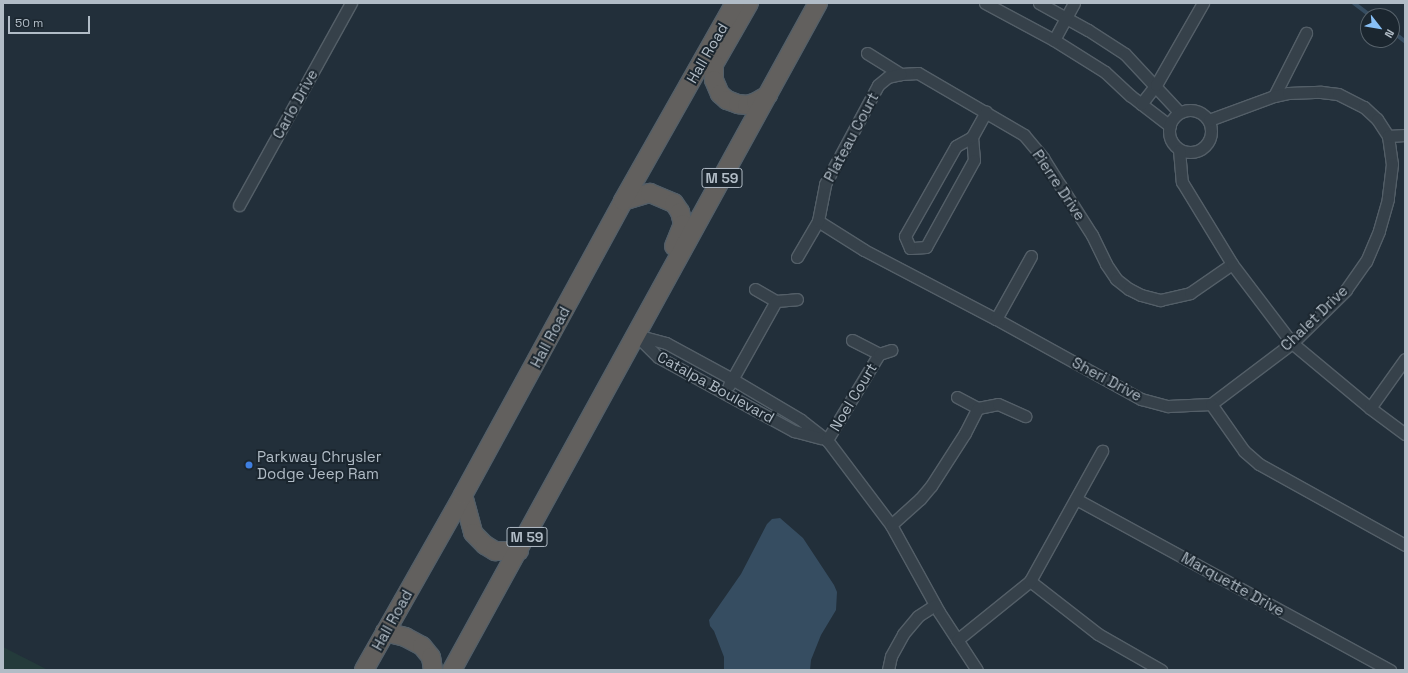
<!DOCTYPE html>
<style>
body{margin:0}
#map{position:relative;width:1408px;height:673px;overflow:hidden;background:#222f3a;font-family:"Space Grotesk",sans-serif}
div>[style]{position:absolute}
.green>*{inset:0;background:#243b3b}
.water>*{inset:0;background:#364d61}
.stream>*{height:3.5px;margin:-1.75px;padding:0 1.75px;transform-origin:1.75px;border-radius:1.75px;background:#364d61}
.roads{filter:drop-shadow(1px 0 #545f68) drop-shadow(-1px 0 #545f68) drop-shadow(0 1px #545f68) drop-shadow(0 -1px #545f68)}
.minor>*{height:11px;margin:-5.5px;padding:0 5.5px;transform-origin:5.5px;border-radius:5.5px;background:#36414a}
.minor>.ring{margin:-5.5px;padding:0;box-sizing:content-box;background:none;border:11px solid #36414a;border-radius:50%}
.trunk>*{height:18px;margin:-9px;padding:0 9px;transform-origin:9px;border-radius:9px;background:#62605e}
.dots>*{width:11px;height:11px;translate:-50% -50%;box-sizing:border-box;border:2px solid #1b262f;border-radius:50%}
span{translate:-50% -50%;white-space:nowrap;text-align:center;line-height:1.15;-webkit-text-stroke:4px #1b262f;paint-order:stroke}
.shield-label span{padding:1px 3px;background:#1b262f;border:1px solid;border-radius:3px;-webkit-text-stroke-width:0}
.shield-label{font-size:14px;color:#b1bcc6;font-weight:700}
.street-label{font-size:15px;color:#b1bcc6}
.poi-label{font-size:15px;color:#b1bcc6}
.left{translate:0 -50%;text-align:left}
.frame{position:absolute;inset:0;border:4px solid #b1bcc6;pointer-events:none}
.north{position:absolute;left:1360px;top:8px;width:40px;height:40px;box-sizing:border-box;background:#1b262f;border:1px solid #57626b;border-radius:50%;rotate:121deg;font-size:11px;font-weight:700;line-height:16px;text-align:center;color:#b1bcc6}
.north::after{content:'';display:block;margin:auto;width:14px;height:18px;background:#87bff5;clip-path:polygon(50% 0,100% 100%,50% 72%,0 100%)}
.scale{position:absolute;left:8px;top:16px;width:82px;height:18px;box-sizing:border-box;border:2px solid #b1bcc6;border-top:0;padding-left:5px;font-size:12px;line-height:14px;white-space:nowrap;color:#b1bcc6;-webkit-text-stroke:3px #1b262f;paint-order:stroke}
</style>
<div id="map">
<div class="green">
<i style="clip-path:polygon(3px 647px,48px 670px,3px 670px)"></i>
</div>
<div class="water">
<i style="clip-path:polygon(780px 518px,803px 538px,834px 585px,837px 592px,836px 610px,821px 635px,811px 660px,810px 670px,724px 670px,724px 657px,714px 631px,710px 626px,709px 620px,741px 574px,767px 524px,772px 519px)"></i>
</div>
<div class="stream">
<i style="left:1354px;top:3px;width:21px;rotate:37deg"></i>
<i style="left:1392px;top:31px;width:16px;rotate:38deg"></i>
</div>
<div class="roads">
<div class="minor">
<i style="left:985px;top:3px;width:78px;rotate:28.2deg"></i>
<i style="left:1054px;top:40px;width:60px;rotate:32.1deg"></i>
<i style="left:1105px;top:72px;width:35px;rotate:43deg"></i>
<i style="left:1131px;top:96px;width:49px;rotate:37.6deg"></i>
<i style="left:1039px;top:3px;width:56px;rotate:28.9deg"></i>
<i style="left:1088px;top:30px;width:44px;rotate:33deg"></i>
<i style="left:1125px;top:54px;width:79px;rotate:47deg"></i>
<i style="left:1054px;top:40px;width:42px;rotate:-61.6deg"></i>
<i style="left:867px;top:53px;width:40px;rotate:32deg"></i>
<i style="left:901px;top:74px;width:17px;rotate:-3deg"></i>
<i style="left:918px;top:73px;width:123px;rotate:30.3deg"></i>
<i style="left:1024px;top:135px;width:30px;rotate:50deg"></i>
<i style="left:1043px;top:158px;width:32px;rotate:58deg"></i>
<i style="left:1060px;top:185px;width:59px;rotate:57.4deg"></i>
<i style="left:1092px;top:235px;width:32px;rotate:64deg"></i>
<i style="left:1106px;top:264px;width:18px;rotate:56deg"></i>
<i style="left:1116px;top:279px;width:16px;rotate:38deg"></i>
<i style="left:1129px;top:289px;width:13px;rotate:27deg"></i>
<i style="left:1141px;top:295px;width:20px;rotate:15deg"></i>
<i style="left:1160px;top:300px;width:31px;rotate:-13deg"></i>
<i style="left:1190px;top:293px;width:51px;rotate:-34.6deg"></i>
<i style="left:1274px;top:96px;width:71px;rotate:-63.1deg"></i>
<i style="left:1141px;top:104px;width:24px;rotate:-52deg"></i>
<i style="left:1156px;top:85px;width:95px;rotate:-60.2deg"></i>
<i class="ring" style="left:1169px;top:110px;width:31px;height:31px"></i>
<i style="left:1209px;top:120px;width:69px;rotate:-20.3deg"></i>
<i style="left:1274px;top:96px;width:14px;rotate:-12deg"></i>
<i style="left:1288px;top:93px;width:33px;rotate:-2deg"></i>
<i style="left:1321px;top:92px;width:17px;rotate:7deg"></i>
<i style="left:1338px;top:94px;width:29px;rotate:27deg"></i>
<i style="left:1364px;top:107px;width:18px;rotate:43deg"></i>
<i style="left:1377px;top:119px;width:20px;rotate:57deg"></i>
<i style="left:1388px;top:136px;width:28px;rotate:82deg"></i>
<i style="left:1392px;top:164px;width:35px;rotate:97deg"></i>
<i style="left:1388px;top:199px;width:33px;rotate:106deg"></i>
<i style="left:1379px;top:231px;width:33px;rotate:113deg"></i>
<i style="left:1366px;top:261px;width:35px;rotate:125deg"></i>
<i style="left:1346px;top:290px;width:76px;rotate:135.5deg"></i>
<i style="left:1292px;top:343px;width:101px;rotate:143deg"></i>
<i style="left:1388px;top:136px;width:17px;rotate:-3deg"></i>
<i style="left:972px;top:137px;width:23px;rotate:85deg"></i>
<i style="left:974px;top:160px;width:99px;rotate:118.9deg"></i>
<i style="left:926px;top:247px;width:16px;rotate:176deg"></i>
<i style="left:910px;top:248px;width:13px;rotate:-113deg"></i>
<i style="left:905px;top:236px;width:103px;rotate:-60.5deg"></i>
<i style="left:956px;top:146px;width:18px;rotate:-29deg"></i>
<i style="left:972px;top:137px;width:29px;rotate:-61deg"></i>
<i style="left:1179px;top:150px;width:32px;rotate:85deg"></i>
<i style="left:1182px;top:182px;width:96px;rotate:58.6deg"></i>
<i style="left:1232px;top:264px;width:99px;rotate:52.8deg"></i>
<i style="left:1292px;top:343px;width:102px;rotate:39.8deg"></i>
<i style="left:1370px;top:408px;width:44px;rotate:36.6deg"></i>
<i style="left:239px;top:205px;width:231px;rotate:-61deg"></i>
<i style="left:818px;top:221px;width:54px;rotate:32.2deg"></i>
<i style="left:864px;top:250px;width:149px;rotate:27.6deg"></i>
<i style="left:996px;top:319px;width:166px;rotate:28.9deg"></i>
<i style="left:1141px;top:399px;width:28px;rotate:15deg"></i>
<i style="left:1168px;top:406px;width:43px;rotate:-2.7deg"></i>
<i style="left:797px;top:257px;width:42px;rotate:-59.7deg"></i>
<i style="left:818px;top:221px;width:38px;rotate:-79deg"></i>
<i style="left:825px;top:184px;width:112px;rotate:-61.8deg"></i>
<i style="left:878px;top:85px;width:13px;rotate:-39deg"></i>
<i style="left:888px;top:77px;width:13px;rotate:-13deg"></i>
<i style="left:755px;top:289px;width:24px;rotate:30deg"></i>
<i style="left:776px;top:301px;width:21px;rotate:-5deg"></i>
<i style="left:996px;top:319px;width:72px;rotate:-60.9deg"></i>
<i style="left:636px;top:335px;width:31px;rotate:15deg"></i>
<i style="left:666px;top:343px;width:75px;rotate:28.6deg"></i>
<i style="left:732px;top:379px;width:80px;rotate:30.7deg"></i>
<i style="left:801px;top:420px;width:33px;rotate:38deg"></i>
<i style="left:827px;top:440px;width:106px;rotate:53deg"></i>
<i style="left:891px;top:525px;width:99px;rotate:61.1deg"></i>
<i style="left:939px;top:612px;width:69px;rotate:56.8deg"></i>
<i style="left:637px;top:336px;width:30px;rotate:45deg"></i>
<i style="left:658px;top:357px;width:155px;rotate:28.6deg"></i>
<i style="left:794px;top:431px;width:28px;rotate:15deg"></i>
<i style="left:852px;top:340px;width:30px;rotate:27deg"></i>
<i style="left:729px;top:385px;width:96px;rotate:-60.8deg"></i>
<i style="left:957px;top:397px;width:24px;rotate:28deg"></i>
<i style="left:978px;top:408px;width:20px;rotate:-11deg"></i>
<i style="left:998px;top:404px;width:30px;rotate:24deg"></i>
<i style="left:1211px;top:404px;width:57px;rotate:54.9deg"></i>
<i style="left:1244px;top:451px;width:20px;rotate:41deg"></i>
<i style="left:1259px;top:464px;width:167px;rotate:29deg"></i>
<i style="left:1370px;top:408px;width:60px;rotate:-54.5deg"></i>
<i style="left:827px;top:440px;width:100px;rotate:-58.8deg"></i>
<i style="left:879px;top:354px;width:13px;rotate:-18deg"></i>
<i style="left:1076px;top:499px;width:358px;rotate:28.6deg"></i>
<i style="left:891px;top:525px;width:39px;rotate:-42deg"></i>
<i style="left:920px;top:499px;width:17px;rotate:-50deg"></i>
<i style="left:931px;top:486px;width:63px;rotate:-57.3deg"></i>
<i style="left:965px;top:433px;width:28px;rotate:-63deg"></i>
<i style="left:1030px;top:581px;width:86px;rotate:37.9deg"></i>
<i style="left:1098px;top:634px;width:73px;rotate:29.7deg"></i>
<i style="left:957px;top:640px;width:94px;rotate:-38.9deg"></i>
<i style="left:1030px;top:581px;width:149px;rotate:-61deg"></i>
<i style="left:888px;top:670px;width:14px;rotate:-78deg"></i>
<i style="left:891px;top:656px;width:25px;rotate:-61deg"></i>
<i style="left:903px;top:634px;width:23px;rotate:-50deg"></i>
<i style="left:918px;top:616px;width:20px;rotate:-33deg"></i>
</div>
<div class="trunk">
<i style="left:749px;top:3px;width:70px;rotate:119.8deg"></i>
<i style="left:714px;top:64px;width:16px;rotate:90deg"></i>
<i style="left:714px;top:80px;width:15px;rotate:67deg"></i>
<i style="left:720px;top:94px;width:9px;rotate:41deg"></i>
<i style="left:727px;top:100px;width:12px;rotate:20deg"></i>
<i style="left:738px;top:104px;width:9px;rotate:6deg"></i>
<i style="left:747px;top:105px;width:9px;rotate:-18deg"></i>
<i style="left:756px;top:102px;width:14px;rotate:-30deg"></i>
<i style="left:623px;top:201px;width:28px;rotate:-17deg"></i>
<i style="left:650px;top:193px;width:26px;rotate:23deg"></i>
<i style="left:674px;top:203px;width:11px;rotate:56deg"></i>
<i style="left:680px;top:212px;width:12px;rotate:76deg"></i>
<i style="left:683px;top:224px;width:24px;rotate:112deg"></i>
<i style="left:463px;top:495px;width:39px;rotate:75deg"></i>
<i style="left:473px;top:533px;width:17px;rotate:45deg"></i>
<i style="left:485px;top:545px;width:12px;rotate:31deg"></i>
<i style="left:495px;top:551px;width:24px"></i>
<i style="left:385px;top:632px;width:21px;rotate:14deg"></i>
<i style="left:405px;top:637px;width:19px;rotate:28deg"></i>
<i style="left:422px;top:646px;width:14px;rotate:51deg"></i>
<i style="left:431px;top:657px;width:13px;rotate:81deg"></i>
<i style="left:364px;top:670px;width:201px;rotate:-60.5deg"></i>
<i style="left:463px;top:495px;width:335px;rotate:-61.4deg"></i>
<i style="left:623px;top:201px;width:227px;rotate:-60.5deg"></i>
<i style="left:452px;top:670px;width:761px;rotate:-61.25deg"></i>
</div>
</div>
<div class="dots">
<i style="left:249px;top:465px;background:#3f7fe0"></i>
</div>
<div class="shield-label">
<span style="left:722px;top:178px">M 59</span>
<span style="left:527px;top:537px">M 59</span>
</div>
<div class="street-label">
<span style="left:707px;top:53px;rotate:-60deg">Hall Road</span>
<span style="left:295px;top:104px;rotate:-61deg">Carlo Drive</span>
<span style="left:851px;top:137px;rotate:-62deg">Plateau Court</span>
<span style="left:1059px;top:185px;rotate:56deg">Pierre Drive</span>
<span style="left:1314px;top:318px;rotate:-44deg">Chalet Drive</span>
<span style="left:550px;top:337px;rotate:-62deg">Hall Road</span>
<span style="left:1107px;top:379px;rotate:28deg">Sheri Drive</span>
<span style="left:716px;top:387px;rotate:29deg">Catalpa Boulevard</span>
<span style="left:853px;top:397px;rotate:-59deg">Noel Court</span>
<span style="left:1233px;top:584px;rotate:29deg">Marquette Drive</span>
<span style="left:392px;top:620px;rotate:-61deg">Hall Road</span>
</div>
<div class="poi-label">
<span class="left" style="left:257px;top:465px">Parkway Chrysler<br>Dodge Jeep Ram</span>
</div>
<div class="frame"></div>
<div class="north">N</div>
<div class="scale">50 m</div>
</div>
